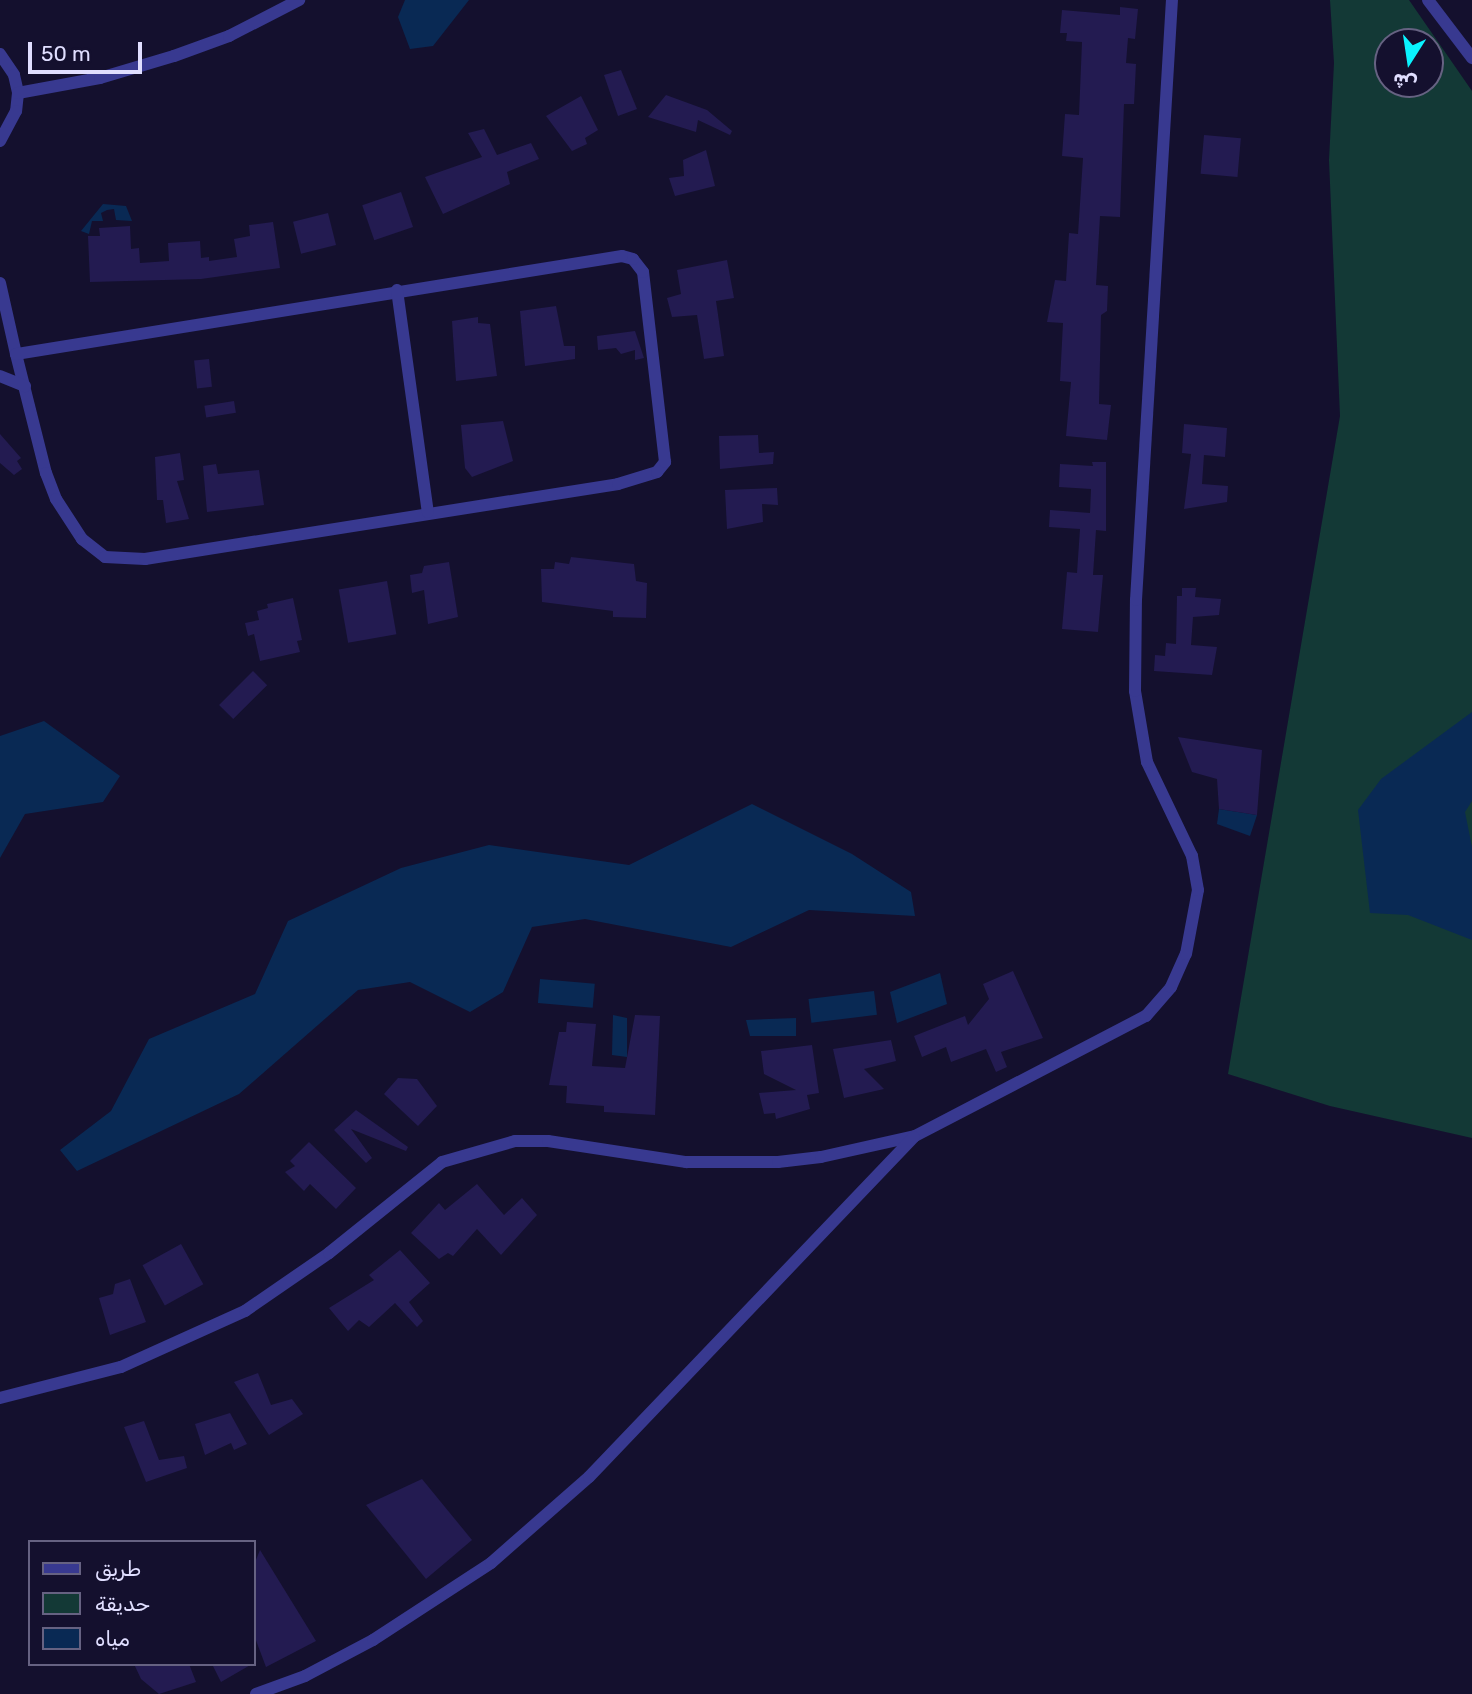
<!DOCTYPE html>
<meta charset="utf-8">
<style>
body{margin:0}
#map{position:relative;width:1472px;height:1694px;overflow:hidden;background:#14102e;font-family:Rubik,Vazirmatn,sans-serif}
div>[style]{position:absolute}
.green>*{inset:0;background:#133936}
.water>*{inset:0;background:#092954;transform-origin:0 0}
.building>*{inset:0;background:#231b51;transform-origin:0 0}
.minor>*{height:12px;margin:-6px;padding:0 6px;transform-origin:6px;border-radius:6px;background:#383990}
span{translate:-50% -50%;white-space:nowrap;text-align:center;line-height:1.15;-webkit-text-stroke:6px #14102e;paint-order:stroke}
.legend{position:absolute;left:28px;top:1540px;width:228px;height:126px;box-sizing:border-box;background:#14102e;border:2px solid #666282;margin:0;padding:9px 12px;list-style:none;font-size:21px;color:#e0deff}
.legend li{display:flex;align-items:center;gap:14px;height:35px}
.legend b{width:35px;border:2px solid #666282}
.north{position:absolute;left:1374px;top:28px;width:70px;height:70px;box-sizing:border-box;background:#14102e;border:2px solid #666282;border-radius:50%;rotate:192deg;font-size:19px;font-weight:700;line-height:28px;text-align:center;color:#e0deff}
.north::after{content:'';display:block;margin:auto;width:24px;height:32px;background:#0af3ff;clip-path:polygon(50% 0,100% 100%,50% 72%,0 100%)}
.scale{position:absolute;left:28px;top:42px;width:114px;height:32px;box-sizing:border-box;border:4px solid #e0deff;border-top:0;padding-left:9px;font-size:21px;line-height:24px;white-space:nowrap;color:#e0deff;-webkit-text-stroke:5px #14102e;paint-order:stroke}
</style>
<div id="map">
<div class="green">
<i style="clip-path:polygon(evenodd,1330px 0,1409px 0,1472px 91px,1472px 1138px,1330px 1106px,1228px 1074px,1340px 416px,1329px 160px,1334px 63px,1330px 0,1388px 42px,1430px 42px,1430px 84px,1388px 84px,1388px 42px)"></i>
</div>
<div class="water">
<i style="clip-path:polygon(405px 0,469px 0,433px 46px,410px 49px,398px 17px)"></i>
<i style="clip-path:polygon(103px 204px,126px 206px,132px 221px,116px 220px,114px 209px,107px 210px,101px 213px,103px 221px,92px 221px,89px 234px,81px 231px)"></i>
<i style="clip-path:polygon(1472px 712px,1472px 801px,1465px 812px,1472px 847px,1472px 940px,1408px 915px,1370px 913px,1358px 810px,1381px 779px)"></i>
<i style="clip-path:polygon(44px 721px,120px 776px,103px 802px,25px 814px,0 858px,0 736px)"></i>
<i style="clip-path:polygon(752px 804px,852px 854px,911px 892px,915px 916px,809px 910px,731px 947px,585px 919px,532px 927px,503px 992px,470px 1012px,410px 982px,358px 990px,239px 1094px,77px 1171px,60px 1150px,111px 1111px,149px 1039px,255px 994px,288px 921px,401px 868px,489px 845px,629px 865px)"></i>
<i style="clip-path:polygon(1219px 809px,1257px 815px,1250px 836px,1217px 824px)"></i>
<i style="clip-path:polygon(940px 973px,947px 1004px,897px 1023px,890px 992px)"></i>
<i style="left:540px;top:979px;width:55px;height:24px;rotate:5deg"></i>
<i style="left:874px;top:991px;width:24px;height:66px;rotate:83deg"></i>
<i style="clip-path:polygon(613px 1015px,627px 1018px,627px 1057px,612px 1055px)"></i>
<i style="clip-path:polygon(796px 1018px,796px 1036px,750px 1036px,746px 1020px)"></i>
</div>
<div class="building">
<i style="clip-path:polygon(1120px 7px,1138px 9px,1135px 39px,1128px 38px,1126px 63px,1136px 64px,1134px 104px,1124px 104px,1120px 217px,1100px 216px,1096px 285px,1108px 286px,1107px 311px,1101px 315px,1099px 404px,1111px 405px,1107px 440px,1066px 436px,1071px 382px,1060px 381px,1063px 323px,1047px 322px,1055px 280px,1066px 281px,1069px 233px,1078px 234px,1083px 158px,1062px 156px,1065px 114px,1079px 115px,1082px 42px,1066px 41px,1067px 33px,1060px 33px,1062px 10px,1120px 15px)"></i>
<i style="clip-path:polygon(621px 70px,637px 109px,618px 116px,604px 75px)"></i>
<i style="clip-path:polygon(666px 95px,707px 110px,732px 131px,730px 135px,698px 120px,696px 132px,648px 117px)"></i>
<i style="clip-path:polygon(581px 96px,598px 130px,585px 138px,587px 144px,572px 151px,546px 116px)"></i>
<i style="clip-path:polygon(484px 129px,497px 155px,531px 143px,539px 159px,507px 172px,510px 184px,443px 214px,425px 177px,482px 157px,468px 133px)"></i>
<i style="left:1204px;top:135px;width:37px;height:39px;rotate:5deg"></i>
<i style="clip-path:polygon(706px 150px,715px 186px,675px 196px,669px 178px,684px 176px,683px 160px)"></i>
<i style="left:401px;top:192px;width:37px;height:41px;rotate:71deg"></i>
<i style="left:328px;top:213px;width:33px;height:36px;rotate:76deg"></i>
<i style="clip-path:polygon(273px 222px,280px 268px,201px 279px,90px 282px,88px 236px,100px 236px,99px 228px,130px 226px,131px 249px,139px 248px,140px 263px,169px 261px,168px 243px,200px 241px,201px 258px,209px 257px,209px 261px,237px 257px,234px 239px,250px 236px,249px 225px)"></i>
<i style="clip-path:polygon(727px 260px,734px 298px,716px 301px,724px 356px,704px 359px,697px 315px,672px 317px,667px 298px,681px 294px,677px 270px)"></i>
<i style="clip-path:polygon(556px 306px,564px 346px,575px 346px,575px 359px,525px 366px,520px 311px)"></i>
<i style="clip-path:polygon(478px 317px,478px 323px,490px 324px,497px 376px,456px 381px,452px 321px)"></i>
<i style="clip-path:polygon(635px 331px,644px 358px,635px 360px,635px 350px,621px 354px,616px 348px,598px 350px,597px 336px)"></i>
<i style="left:209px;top:359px;width:28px;height:15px;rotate:84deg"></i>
<i style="left:234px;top:401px;width:12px;height:30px;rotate:81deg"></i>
<i style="clip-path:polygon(503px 421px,513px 461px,472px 477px,465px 468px,461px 425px)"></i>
<i style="clip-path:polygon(1184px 424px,1227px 428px,1225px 457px,1204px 455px,1202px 484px,1228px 486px,1227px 502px,1184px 509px,1191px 454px,1182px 453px)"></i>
<i style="clip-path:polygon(0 434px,21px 458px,17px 461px,22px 469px,14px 475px,0 463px)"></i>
<i style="clip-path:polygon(758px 435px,759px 453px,774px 452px,773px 464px,720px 469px,719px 436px)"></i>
<i style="clip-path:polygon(180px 453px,184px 480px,177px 481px,189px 519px,166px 523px,163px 500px,157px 500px,155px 457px)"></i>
<i style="clip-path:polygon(1092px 462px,1106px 462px,1106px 531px,1096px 530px,1093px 575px,1103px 575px,1098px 632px,1062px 629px,1067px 572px,1077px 573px,1080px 529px,1049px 527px,1050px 510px,1090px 513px,1091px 489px,1059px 487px,1060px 464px,1093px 466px)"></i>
<i style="clip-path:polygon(216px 464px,218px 474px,259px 470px,264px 505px,207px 512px,203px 466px)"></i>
<i style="clip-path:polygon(777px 488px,778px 505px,762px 504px,763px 522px,727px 529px,725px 490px)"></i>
<i style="clip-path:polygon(571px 557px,634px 564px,636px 581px,647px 583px,646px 618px,613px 617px,613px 611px,542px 602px,541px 569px,554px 569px,555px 562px,569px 564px)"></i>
<i style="clip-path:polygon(449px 562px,458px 617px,428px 624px,424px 590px,412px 593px,410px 575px,422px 573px,424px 566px)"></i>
<i style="left:387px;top:581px;width:54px;height:49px;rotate:80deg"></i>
<i style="clip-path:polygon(1182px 588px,1196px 588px,1195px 597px,1221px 599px,1219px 615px,1193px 617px,1191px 645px,1217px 647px,1212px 675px,1154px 671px,1155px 655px,1165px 656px,1166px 643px,1176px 644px,1177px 596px,1182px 596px)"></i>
<i style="clip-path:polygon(293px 598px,302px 640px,297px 641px,300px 652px,260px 661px,254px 634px,248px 636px,245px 623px,259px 620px,257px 611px,268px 608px,267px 604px)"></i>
<i style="left:253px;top:671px;width:20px;height:48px;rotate:45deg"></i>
<i style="clip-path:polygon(1178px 737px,1262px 750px,1257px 815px,1219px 809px,1217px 779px,1192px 772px)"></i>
<i style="clip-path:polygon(1013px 971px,1043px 1038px,1001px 1052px,1007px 1067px,996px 1072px,986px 1049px,951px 1062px,946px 1047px,922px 1057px,914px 1036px,965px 1016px,968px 1025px,989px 999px,983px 984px)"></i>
<i style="clip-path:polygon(635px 1015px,660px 1016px,655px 1115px,604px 1112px,604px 1106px,566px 1103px,567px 1086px,549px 1085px,559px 1032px,566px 1032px,567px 1022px,596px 1024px,592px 1066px,625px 1068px)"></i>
<i style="clip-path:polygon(891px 1040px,896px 1061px,864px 1069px,884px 1089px,844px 1098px,833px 1049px)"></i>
<i style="clip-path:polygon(812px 1045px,819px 1093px,807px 1095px,810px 1109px,776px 1119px,775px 1113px,764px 1114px,759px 1093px,796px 1090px,764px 1074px,761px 1051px)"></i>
<i style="clip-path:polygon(398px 1078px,417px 1079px,437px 1106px,418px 1126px,384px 1094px)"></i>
<i style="clip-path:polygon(356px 1110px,408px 1147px,406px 1151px,351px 1129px,372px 1158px,366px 1163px,334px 1130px)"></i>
<i style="clip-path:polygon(309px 1142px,356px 1188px,336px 1209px,310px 1184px,304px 1191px,285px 1172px,295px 1166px,290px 1161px)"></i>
<i style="clip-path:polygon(477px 1184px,504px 1215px,522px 1198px,537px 1215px,501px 1255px,477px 1229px,453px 1256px,448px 1253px,439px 1259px,411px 1233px,439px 1203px,445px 1210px)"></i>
<i style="left:181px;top:1244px;width:46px;height:44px;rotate:61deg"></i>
<i style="clip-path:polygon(400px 1250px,430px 1283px,409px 1302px,423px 1321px,417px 1327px,395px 1303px,369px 1327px,359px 1320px,348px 1331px,329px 1308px,374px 1280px,369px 1275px)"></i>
<i style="clip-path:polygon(130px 1279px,146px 1322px,110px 1335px,99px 1298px,113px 1294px,115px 1284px)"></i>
<i style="clip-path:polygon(258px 1373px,271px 1405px,292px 1399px,303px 1414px,269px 1435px,234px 1382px)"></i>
<i style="clip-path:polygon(230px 1413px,247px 1444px,234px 1450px,231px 1443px,205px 1455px,195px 1424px)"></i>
<i style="clip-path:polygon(144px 1421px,159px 1460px,184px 1456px,187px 1468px,146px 1482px,124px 1427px)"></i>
<i style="clip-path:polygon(422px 1479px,472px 1540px,426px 1579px,366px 1505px)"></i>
<i style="clip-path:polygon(260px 1550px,316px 1641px,266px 1667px,254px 1635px,254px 1565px)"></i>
<i style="clip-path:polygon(134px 1664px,189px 1664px,196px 1682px,159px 1694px,141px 1679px)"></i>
<i style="clip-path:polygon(212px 1664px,252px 1664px,221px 1682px)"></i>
</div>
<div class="minor">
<i style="left:1428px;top:0;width:73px;rotate:52.8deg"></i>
<i style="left:0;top:54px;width:25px;rotate:56deg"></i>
<i style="left:14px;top:75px;width:18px;rotate:77deg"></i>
<i style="left:18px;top:93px;width:18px;rotate:96deg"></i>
<i style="left:16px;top:111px;width:34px;rotate:118deg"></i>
<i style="left:18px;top:93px;width:83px;rotate:-10.4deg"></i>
<i style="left:100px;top:78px;width:77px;rotate:-16.6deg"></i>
<i style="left:174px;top:56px;width:59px;rotate:-20deg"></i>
<i style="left:229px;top:36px;width:79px;rotate:-27.2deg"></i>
<i style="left:0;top:283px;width:73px;rotate:77.3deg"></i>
<i style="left:16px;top:354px;width:123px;rotate:75.9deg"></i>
<i style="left:46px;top:473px;width:28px;rotate:69deg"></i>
<i style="left:56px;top:499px;width:48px;rotate:57deg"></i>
<i style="left:82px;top:539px;width:29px;rotate:38deg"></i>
<i style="left:105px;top:557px;width:40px;rotate:2.9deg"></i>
<i style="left:145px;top:559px;width:479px;rotate:-9deg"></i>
<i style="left:618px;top:484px;width:41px;rotate:-17.1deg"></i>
<i style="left:657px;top:472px;width:13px;rotate:-51deg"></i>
<i style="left:665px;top:462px;width:191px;rotate:-96.6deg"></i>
<i style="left:643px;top:272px;width:16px;rotate:-128deg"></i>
<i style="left:633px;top:259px;width:11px;rotate:-165deg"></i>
<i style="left:622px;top:256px;width:614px;rotate:170.81deg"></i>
<i style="left:397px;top:290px;width:224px;rotate:82.1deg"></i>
<i style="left:0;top:376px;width:27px;rotate:22deg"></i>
<i style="left:0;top:1398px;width:125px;rotate:-14.4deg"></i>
<i style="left:121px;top:1367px;width:136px;rotate:-24.3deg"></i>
<i style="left:245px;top:1311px;width:102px;rotate:-34.6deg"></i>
<i style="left:329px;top:1253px;width:145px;rotate:-38.8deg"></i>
<i style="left:442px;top:1162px;width:76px;rotate:-16deg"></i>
<i style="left:515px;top:1141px;width:33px"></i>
<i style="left:548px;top:1141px;width:140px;rotate:8.7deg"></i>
<i style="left:686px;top:1162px;width:92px"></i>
<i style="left:778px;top:1162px;width:43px;rotate:-6.6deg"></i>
<i style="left:821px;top:1157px;width:96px;rotate:-12.6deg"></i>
<i style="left:915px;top:1136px;width:260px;rotate:-27.5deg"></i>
<i style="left:1146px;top:1016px;width:38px;rotate:-49deg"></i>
<i style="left:1171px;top:987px;width:36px;rotate:-66deg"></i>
<i style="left:1186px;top:954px;width:65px;rotate:-79.4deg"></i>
<i style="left:1198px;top:890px;width:35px;rotate:-100deg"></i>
<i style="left:1192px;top:856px;width:104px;rotate:-115.6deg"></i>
<i style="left:1147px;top:762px;width:72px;rotate:-99.6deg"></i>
<i style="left:1135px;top:691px;width:91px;rotate:-89.4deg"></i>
<i style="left:1136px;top:600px;width:601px;rotate:-86.57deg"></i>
<i style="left:256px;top:1694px;width:52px;rotate:-20.2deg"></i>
<i style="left:305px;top:1676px;width:77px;rotate:-27.9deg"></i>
<i style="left:373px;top:1640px;width:141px;rotate:-33.1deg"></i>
<i style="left:491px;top:1563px;width:130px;rotate:-41.3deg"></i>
<i style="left:589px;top:1477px;width:470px;rotate:-46.3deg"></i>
</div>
<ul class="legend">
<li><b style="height:9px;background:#383990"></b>طريق</li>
<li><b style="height:19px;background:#133936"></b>حديقة</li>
<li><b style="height:19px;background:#092954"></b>مياه</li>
</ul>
<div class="north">ش</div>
<div class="scale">50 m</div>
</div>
